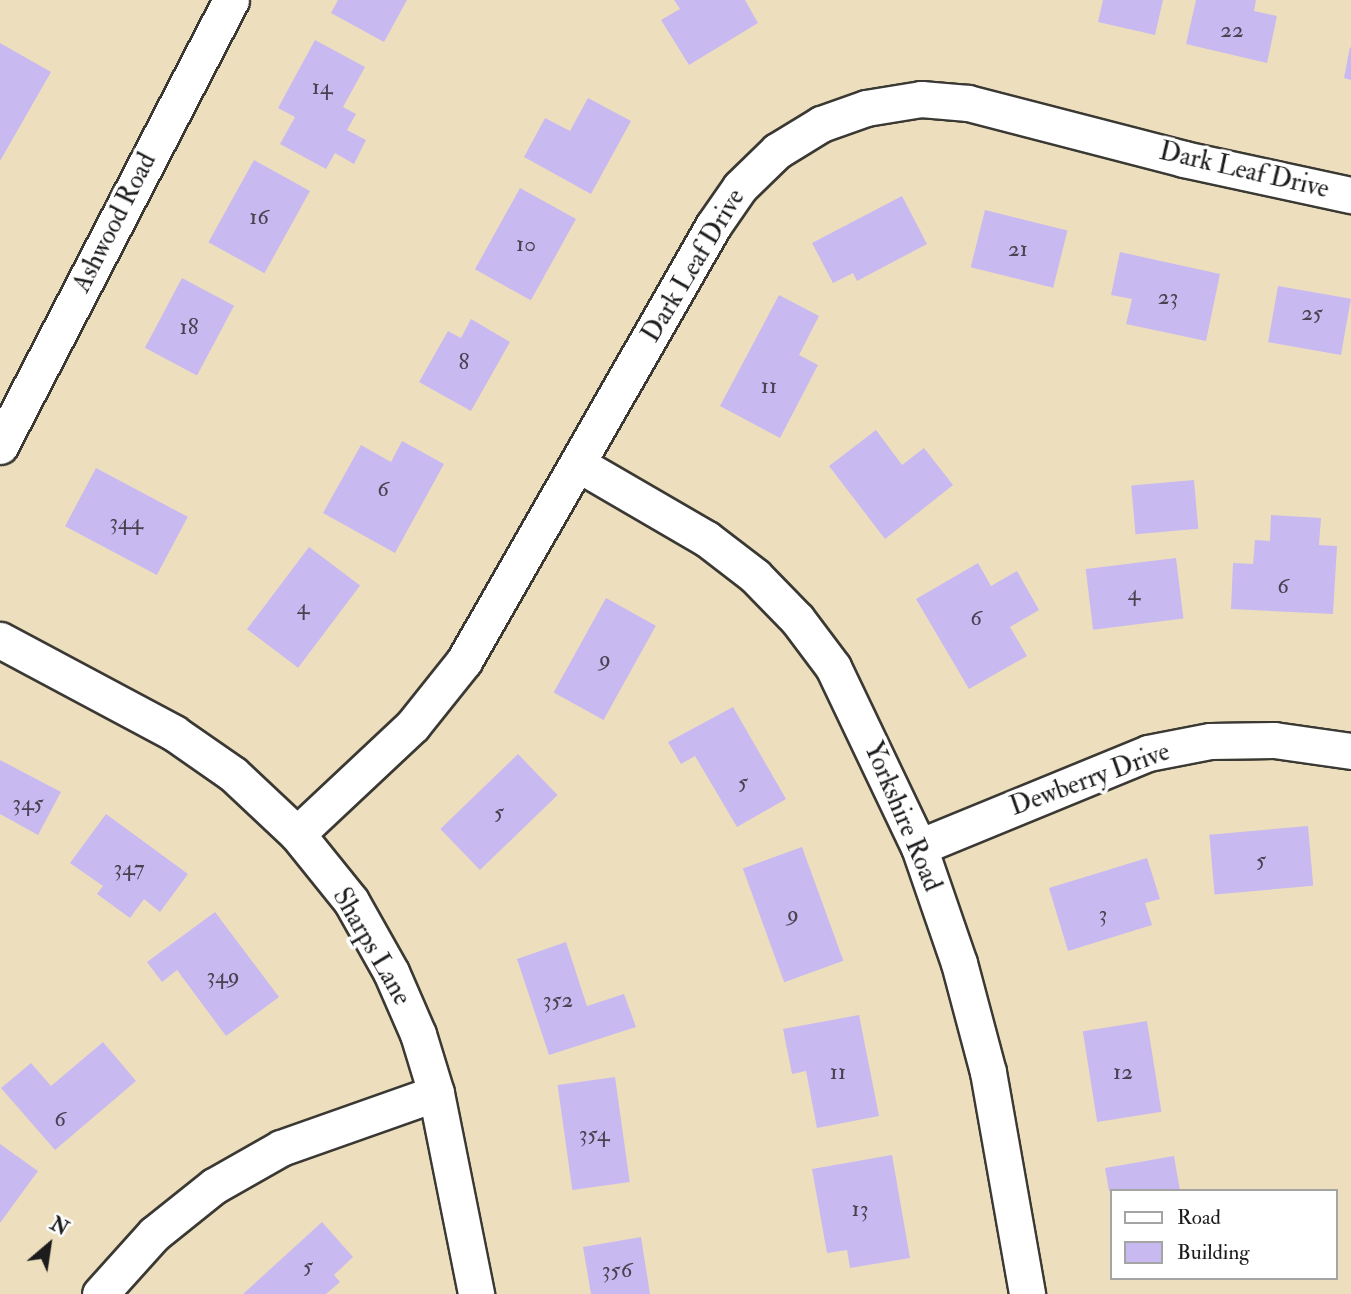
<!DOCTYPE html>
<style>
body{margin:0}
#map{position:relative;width:1351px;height:1294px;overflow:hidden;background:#eddfbd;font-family:"IM FELL Double Pica",serif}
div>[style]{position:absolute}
.building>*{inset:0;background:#c9b9f1;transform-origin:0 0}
.roads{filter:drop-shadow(2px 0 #3b3934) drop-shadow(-2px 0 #3b3934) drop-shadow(0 2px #3b3934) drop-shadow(0 -2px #3b3934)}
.street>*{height:35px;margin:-17.5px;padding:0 17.5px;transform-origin:17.5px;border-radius:17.5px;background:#fff}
span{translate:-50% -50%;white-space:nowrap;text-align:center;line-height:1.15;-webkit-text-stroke:7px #fff;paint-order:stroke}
.number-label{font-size:23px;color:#474351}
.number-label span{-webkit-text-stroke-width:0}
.street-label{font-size:26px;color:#1c1c1c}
.legend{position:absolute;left:1110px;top:1189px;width:228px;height:91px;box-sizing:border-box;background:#fff;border:2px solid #a4a4a4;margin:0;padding:9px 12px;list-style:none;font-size:21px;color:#1c1c1c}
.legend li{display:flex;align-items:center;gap:14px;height:35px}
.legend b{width:35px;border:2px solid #a4a4a4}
.north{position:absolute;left:14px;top:1210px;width:70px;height:70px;-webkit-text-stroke:5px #fff;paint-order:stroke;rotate:29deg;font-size:19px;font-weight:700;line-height:28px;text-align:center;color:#1c1c1c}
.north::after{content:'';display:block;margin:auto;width:24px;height:32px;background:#1c1c1c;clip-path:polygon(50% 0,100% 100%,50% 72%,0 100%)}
</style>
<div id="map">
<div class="building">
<i style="clip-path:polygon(338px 0,407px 0,384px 42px,331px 13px)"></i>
<i style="clip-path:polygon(674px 0,745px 0,758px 23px,689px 65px,661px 20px,680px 9px)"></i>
<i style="clip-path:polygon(1103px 0,1163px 0,1155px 35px,1098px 22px)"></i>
<i style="clip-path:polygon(1196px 0,1256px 0,1254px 11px,1277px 16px,1267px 63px,1186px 44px)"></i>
<i style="clip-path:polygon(315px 40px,365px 67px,343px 107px,356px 114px,347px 130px,366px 140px,354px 164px,335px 153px,326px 169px,280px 144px,295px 117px,278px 108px)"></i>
<i style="clip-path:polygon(0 43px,51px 72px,0 161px)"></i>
<i style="clip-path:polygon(1350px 47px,1351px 48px,1351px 80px,1344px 78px)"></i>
<i style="clip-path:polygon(588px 98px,631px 121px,591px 194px,524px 157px,545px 118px,570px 131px)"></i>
<i style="left:254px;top:160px;width:64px;height:94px;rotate:29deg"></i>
<i style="left:520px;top:188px;width:64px;height:93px;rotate:29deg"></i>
<i style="clip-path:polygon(902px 196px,927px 244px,857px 281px,853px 273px,833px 283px,812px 243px)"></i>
<i style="left:985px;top:210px;width:85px;height:59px;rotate:14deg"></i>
<i style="clip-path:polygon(1120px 252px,1220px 274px,1206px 341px,1126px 324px,1132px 299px,1111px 295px)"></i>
<i style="left:182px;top:278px;width:59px;height:79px;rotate:28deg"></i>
<i style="left:1278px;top:286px;width:74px;height:57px;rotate:10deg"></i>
<i style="clip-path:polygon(779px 295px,819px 316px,799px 355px,818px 365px,780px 438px,720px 406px)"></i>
<i style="clip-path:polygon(471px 319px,510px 342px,471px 411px,419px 382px,448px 331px,461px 338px)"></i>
<i style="clip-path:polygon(876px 430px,902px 465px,924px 448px,953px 485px,885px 539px,829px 466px)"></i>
<i style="clip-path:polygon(402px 441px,444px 464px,395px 553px,323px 513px,361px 445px,391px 462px)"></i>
<i style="left:96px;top:468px;width:104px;height:66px;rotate:28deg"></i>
<i style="left:1194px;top:480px;width:49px;height:63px;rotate:85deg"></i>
<i style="clip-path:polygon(1271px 515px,1321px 518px,1319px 545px,1337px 546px,1333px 614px,1231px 609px,1233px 563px,1253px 564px,1255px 540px,1270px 541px)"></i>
<i style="left:309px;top:547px;width:64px;height:103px;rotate:37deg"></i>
<i style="left:1176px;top:558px;width:61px;height:91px;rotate:83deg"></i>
<i style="clip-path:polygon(978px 563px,991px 586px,1017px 571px,1039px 610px,1010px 627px,1027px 656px,969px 689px,916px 599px)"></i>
<i style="left:606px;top:598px;width:57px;height:108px;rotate:29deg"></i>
<i style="clip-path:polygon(733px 707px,786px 799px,737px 827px,695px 756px,681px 764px,668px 742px)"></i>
<i style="left:518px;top:754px;width:57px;height:108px;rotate:46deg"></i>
<i style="clip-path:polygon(0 760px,61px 792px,38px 835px,0 814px)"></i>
<i style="clip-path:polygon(106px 814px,188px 874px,160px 912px,144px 899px,130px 918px,97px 894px,103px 886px,70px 863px)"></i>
<i style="left:1308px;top:826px;width:60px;height:99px;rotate:85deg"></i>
<i style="left:802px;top:847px;width:121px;height:63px;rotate:70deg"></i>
<i style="clip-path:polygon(1147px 858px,1160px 899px,1145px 903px,1152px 925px,1068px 951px,1049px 888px)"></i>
<i style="clip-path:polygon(215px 912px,279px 997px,226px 1036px,177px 970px,162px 982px,147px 962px)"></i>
<i style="clip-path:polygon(566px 942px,587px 1006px,624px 994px,636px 1027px,549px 1055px,517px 959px)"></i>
<i style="clip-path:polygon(859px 1015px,879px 1116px,817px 1128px,806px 1071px,792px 1074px,783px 1029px)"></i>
<i style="left:1147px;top:1021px;width:92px;height:65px;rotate:81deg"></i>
<i style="clip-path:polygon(103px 1042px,136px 1081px,55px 1150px,1px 1088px,31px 1063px,51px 1086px)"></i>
<i style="left:615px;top:1077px;width:106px;height:58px;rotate:82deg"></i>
<i style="clip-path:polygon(0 1144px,38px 1171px,0 1223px)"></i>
<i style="clip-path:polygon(892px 1155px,910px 1258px,850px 1268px,847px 1250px,827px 1253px,812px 1169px)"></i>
<i style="clip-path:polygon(1174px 1156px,1180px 1191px,1109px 1191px,1105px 1168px)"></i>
<i style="clip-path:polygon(322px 1222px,353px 1257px,334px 1275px,340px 1282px,326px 1294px,243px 1294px)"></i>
<i style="clip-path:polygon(641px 1237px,650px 1294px,591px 1294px,583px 1247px)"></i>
</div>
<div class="roads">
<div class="street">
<i style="left:0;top:446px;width:502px;rotate:-62.62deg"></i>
<i style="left:578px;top:464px;width:149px;rotate:30.2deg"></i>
<i style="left:707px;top:539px;width:61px;rotate:37.6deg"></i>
<i style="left:755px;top:576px;width:60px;rotate:45.7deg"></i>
<i style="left:797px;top:619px;width:60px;rotate:53.1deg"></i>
<i style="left:833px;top:667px;width:199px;rotate:64.5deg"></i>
<i style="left:919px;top:847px;width:123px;rotate:71deg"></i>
<i style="left:959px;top:963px;width:113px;rotate:75.1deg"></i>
<i style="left:988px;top:1072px;width:225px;rotate:80deg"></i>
<i style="left:0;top:640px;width:197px;rotate:28.1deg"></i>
<i style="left:174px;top:733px;width:72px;rotate:34.8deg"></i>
<i style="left:233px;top:774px;width:88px;rotate:43.2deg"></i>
<i style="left:297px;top:834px;width:86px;rotate:51.1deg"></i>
<i style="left:351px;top:901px;width:81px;rotate:60.6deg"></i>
<i style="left:391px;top:972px;width:68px;rotate:66.5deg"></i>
<i style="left:418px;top:1034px;width:62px;rotate:73deg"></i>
<i style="left:436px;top:1093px;width:205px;rotate:78.7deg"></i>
<i style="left:297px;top:834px;width:159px;rotate:-43.2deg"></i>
<i style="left:413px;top:725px;width:82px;rotate:-51.4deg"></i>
<i style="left:464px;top:661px;width:501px;rotate:-60.21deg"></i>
<i style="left:713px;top:226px;width:47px;rotate:-55.3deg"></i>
<i style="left:740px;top:187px;width:52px;rotate:-44.2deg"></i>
<i style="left:777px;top:151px;width:52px;rotate:-31.5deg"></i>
<i style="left:821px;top:124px;width:48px;rotate:-19.6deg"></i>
<i style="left:866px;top:108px;width:56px;rotate:-9.3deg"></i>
<i style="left:921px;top:99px;width:47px;rotate:4.9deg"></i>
<i style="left:968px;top:103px;width:223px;rotate:14.5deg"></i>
<i style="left:1184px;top:159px;width:171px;rotate:12.2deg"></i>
<i style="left:919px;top:847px;width:248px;rotate:-22.3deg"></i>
<i style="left:1148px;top:753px;width:63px;rotate:-11deg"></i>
<i style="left:1210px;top:741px;width:64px;rotate:-0.9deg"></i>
<i style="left:1274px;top:740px;width:78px;rotate:8.1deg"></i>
<i style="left:100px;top:1294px;width:81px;rotate:-48deg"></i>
<i style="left:154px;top:1234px;width:77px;rotate:-38.7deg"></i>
<i style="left:214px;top:1186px;width:77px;rotate:-29.6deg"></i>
<i style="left:281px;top:1148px;width:164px;rotate:-19.5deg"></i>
</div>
</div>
<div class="number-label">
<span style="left:1232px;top:30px">22</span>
<span style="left:322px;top:87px">14</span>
<span style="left:259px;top:217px">16</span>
<span style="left:526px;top:244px">10</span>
<span style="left:1018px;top:249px">21</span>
<span style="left:1168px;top:297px">23</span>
<span style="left:1312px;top:313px">25</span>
<span style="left:189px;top:327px">18</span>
<span style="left:464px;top:362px">8</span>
<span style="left:769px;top:386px">11</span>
<span style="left:383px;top:489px">6</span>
<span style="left:126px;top:522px">344</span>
<span style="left:1283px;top:586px">6</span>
<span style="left:1134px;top:593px">4</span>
<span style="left:303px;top:607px">4</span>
<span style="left:976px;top:618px">6</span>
<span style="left:605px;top:659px">9</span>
<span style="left:743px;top:782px">5</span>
<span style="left:28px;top:803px">345</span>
<span style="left:499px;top:812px">5</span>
<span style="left:1261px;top:860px">5</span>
<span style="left:129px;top:868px">347</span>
<span style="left:793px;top:914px">9</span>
<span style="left:1103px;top:914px">3</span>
<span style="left:223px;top:976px">349</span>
<span style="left:558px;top:1000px">352</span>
<span style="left:838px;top:1072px">11</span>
<span style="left:1123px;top:1072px">12</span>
<span style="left:60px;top:1119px">6</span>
<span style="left:594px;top:1134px">354</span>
<span style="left:860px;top:1209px">13</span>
<span style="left:308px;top:1266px">5</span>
<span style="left:617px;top:1270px">356</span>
</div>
<div class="street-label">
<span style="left:1244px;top:171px;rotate:13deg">Dark Leaf Drive</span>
<span style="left:115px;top:223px;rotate:-63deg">Ashwood Road</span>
<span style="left:694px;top:266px;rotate:-59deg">Dark Leaf Drive</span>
<span style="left:1090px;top:780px;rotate:-20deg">Dewberry Drive</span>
<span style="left:902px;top:817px;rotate:67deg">Yorkshire Road</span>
<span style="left:371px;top:947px;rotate:60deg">Sharps Lane</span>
</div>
<ul class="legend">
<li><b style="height:9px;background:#fff"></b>Road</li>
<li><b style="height:19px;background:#c9b9f1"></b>Building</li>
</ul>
<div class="north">N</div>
</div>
